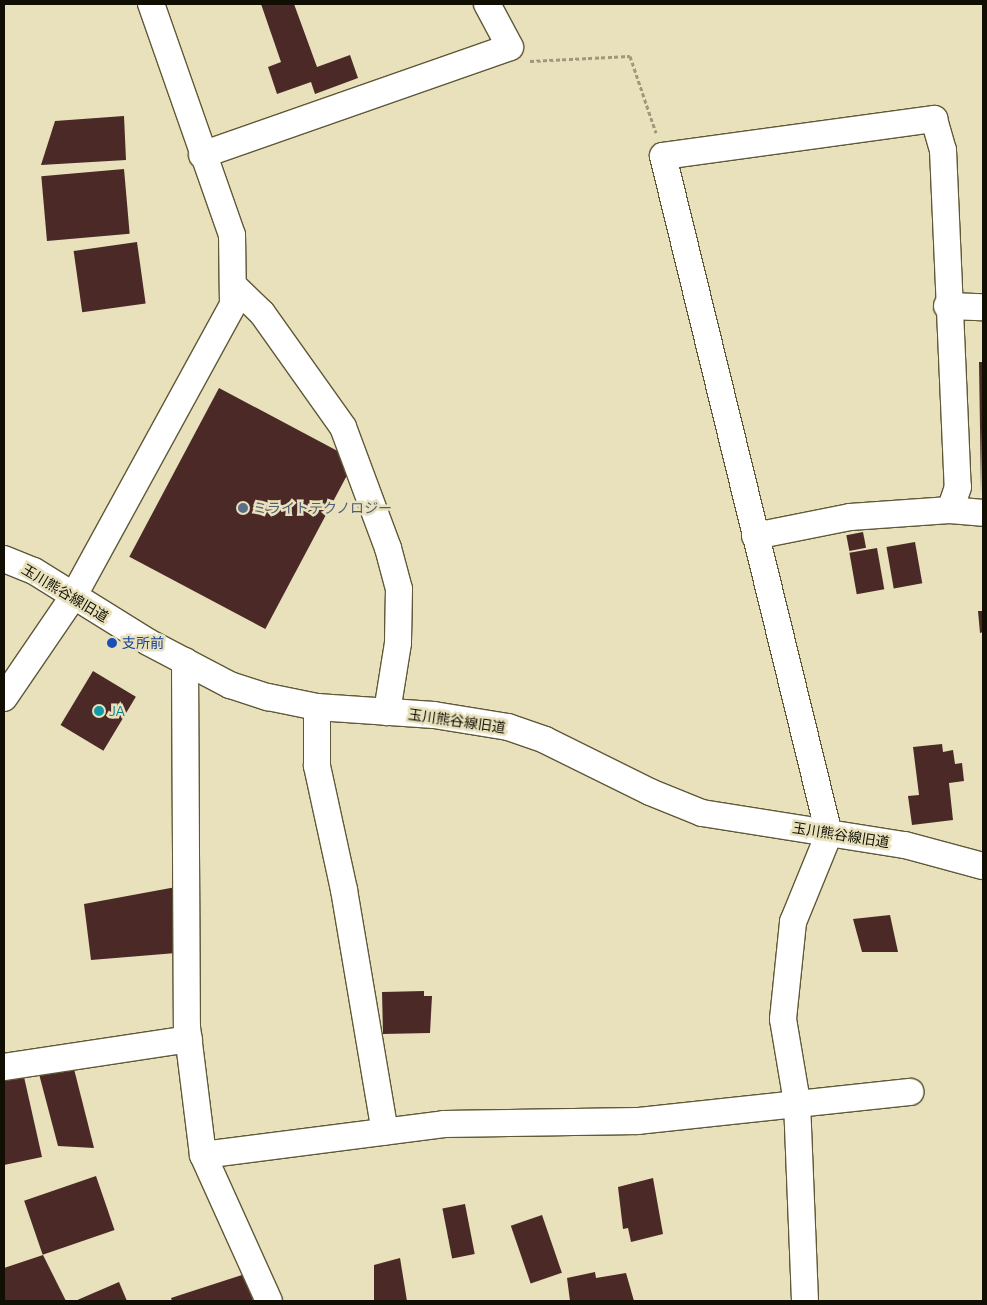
<!DOCTYPE html>
<meta charset="utf-8">
<style>
body{margin:0}
#map{position:relative;width:987px;height:1305px;overflow:hidden;background:#e8e1bc;font-family:Ubuntu,"Noto Sans JP",sans-serif}
div>[style]{position:absolute}
.building>*{inset:0;background:#4a2927;transform-origin:0 0}
.path>*{height:3px;margin-top:-1.5px;transform-origin:0;background:repeating-linear-gradient(90deg,#9e997c 0 4px,transparent 0 6.5px)}
.roads{filter:drop-shadow(1px 0 #5f5938) drop-shadow(-1px 0 #5f5938) drop-shadow(0 1px #5f5938) drop-shadow(0 -1px #5f5938)}
.minor>*{height:26px;margin:-13px;padding:0 13px;transform-origin:13px;border-radius:13px;background:#fff}
.dots>*{width:14px;height:14px;translate:-50% -50%;box-sizing:border-box;border:2px solid #e8e1bc;border-radius:50%}
span{translate:-50% -50%;white-space:nowrap;text-align:center;line-height:1.15;-webkit-text-stroke:5px #e8e1bc;paint-order:stroke}
.service-label{font-size:14px;color:#4e5e75}
.left{translate:0 -50%;text-align:left}
.street-label{font-size:14px;color:#110f03}
.transit-label{font-size:14px;color:#164399}
.culture-label{font-size:14px;color:#0d838f}
.frame{position:absolute;inset:0;border:5px solid #110f03;pointer-events:none}
</style>
<div id="map">
<div class="building">
<i style="clip-path:polygon(261px 4px,294px 4px,317px 67px,350px 55px,358px 78px,315px 94px,311px 82px,277px 94px,268px 67px,281px 62px)"></i>
<i style="clip-path:polygon(124px 116px,126px 160px,41px 165px,55px 121px)"></i>
<i style="left:124px;top:169px;width:65px;height:83px;rotate:85deg"></i>
<i style="left:137px;top:242px;width:62px;height:64px;rotate:82deg"></i>
<i style="clip-path:polygon(979px 362px,983px 362px,981px 493px)"></i>
<i style="left:219px;top:388px;width:154px;height:191px;rotate:28deg"></i>
<i style="left:863px;top:532px;width:16px;height:17px;rotate:79deg"></i>
<i style="left:915px;top:542px;width:42px;height:29px;rotate:80deg"></i>
<i style="left:877px;top:548px;width:42px;height:28px;rotate:80deg"></i>
<i style="clip-path:polygon(978px 611px,983px 611px,983px 632px,980px 633px)"></i>
<i style="left:93px;top:671px;width:50px;height:63px;rotate:31deg"></i>
<i style="clip-path:polygon(942px 744px,943px 752px,953px 750px,955px 764px,962px 763px,964px 781px,949px 783px,953px 820px,912px 825px,908px 796px,919px 795px,913px 747px)"></i>
<i style="clip-path:polygon(176px 887px,176px 953px,91px 960px,84px 904px)"></i>
<i style="clip-path:polygon(890px 915px,898px 952px,862px 952px,853px 919px)"></i>
<i style="clip-path:polygon(424px 991px,424px 996px,432px 996px,430px 1033px,383px 1034px,382px 992px)"></i>
<i style="clip-path:polygon(73px 1065px,94px 1148px,58px 1146px,39px 1074px)"></i>
<i style="clip-path:polygon(22px 1068px,42px 1157px,4px 1165px,4px 1072px)"></i>
<i style="left:96px;top:1176px;width:57px;height:76px;rotate:71deg"></i>
<i style="clip-path:polygon(653px 1178px,663px 1234px,631px 1242px,628px 1228px,623px 1229px,618px 1187px)"></i>
<i style="left:465px;top:1204px;width:51px;height:23px;rotate:79deg"></i>
<i style="left:542px;top:1215px;width:61px;height:33px;rotate:71deg"></i>
<i style="clip-path:polygon(43px 1255px,66px 1301px,4px 1301px,4px 1268px)"></i>
<i style="clip-path:polygon(400px 1258px,407px 1301px,374px 1301px,374px 1265px)"></i>
<i style="clip-path:polygon(595px 1272px,596px 1278px,626px 1273px,634px 1301px,570px 1301px,567px 1278px)"></i>
<i style="clip-path:polygon(245px 1274px,253px 1301px,172px 1301px,171px 1298px)"></i>
<i style="clip-path:polygon(119px 1282px,127px 1301px,75px 1301px)"></i>
</div>
<div class="path">
<i style="left:530px;top:61px;width:100px;rotate:-2.9deg"></i>
<i style="left:630px;top:56px;width:81px;rotate:71.3deg"></i>
</div>
<div class="roads">
<div class="minor">
<i style="left:202px;top:155px;width:326px;rotate:-19.3deg"></i>
<i style="left:510px;top:47px;width:49px;rotate:-118.1deg"></i>
<i style="left:233px;top:285px;width:40px;rotate:44deg"></i>
<i style="left:262px;top:313px;width:140px;rotate:54.6deg"></i>
<i style="left:343px;top:427px;width:129px;rotate:69.6deg"></i>
<i style="left:388px;top:548px;width:42px;rotate:75deg"></i>
<i style="left:399px;top:589px;width:54px;rotate:91.1deg"></i>
<i style="left:398px;top:643px;width:70px;rotate:99.1deg"></i>
<i style="left:947px;top:306px;width:36px;rotate:2deg"></i>
<i style="left:755px;top:536px;width:97px;rotate:-11.3deg"></i>
<i style="left:850px;top:517px;width:100px;rotate:-4deg"></i>
<i style="left:950px;top:510px;width:33px;rotate:5deg"></i>
<i style="left:4px;top:559px;width:32px;rotate:22deg"></i>
<i style="left:34px;top:571px;width:134px;rotate:31.9deg"></i>
<i style="left:148px;top:642px;width:93px;rotate:27.7deg"></i>
<i style="left:230px;top:685px;width:40px;rotate:18deg"></i>
<i style="left:268px;top:697px;width:50px;rotate:11.5deg"></i>
<i style="left:317px;top:707px;width:117px;rotate:3.9deg"></i>
<i style="left:434px;top:715px;width:75px;rotate:9.2deg"></i>
<i style="left:508px;top:727px;width:39px;rotate:19deg"></i>
<i style="left:545px;top:740px;width:117px;rotate:26.3deg"></i>
<i style="left:650px;top:792px;width:56px;rotate:22deg"></i>
<i style="left:702px;top:813px;width:206px;rotate:9deg"></i>
<i style="left:905px;top:845px;width:81px;rotate:15.1deg"></i>
<i style="left:185px;top:661px;width:366px;rotate:89.7deg"></i>
<i style="left:187px;top:1027px;width:129px;rotate:82.9deg"></i>
<i style="left:203px;top:1155px;width:160px;rotate:65.7deg"></i>
<i style="left:4px;top:698px;width:122px;rotate:-55.7deg"></i>
<i style="left:73px;top:597px;width:333px;rotate:-61.3deg"></i>
<i style="left:233px;top:305px;width:70px;rotate:-90.8deg"></i>
<i style="left:232px;top:235px;width:245px;rotate:-109.3deg"></i>
<i style="left:317px;top:707px;width:59px;rotate:90deg"></i>
<i style="left:317px;top:766px;width:127px;rotate:77.7deg"></i>
<i style="left:344px;top:890px;width:245px;rotate:80.4deg"></i>
<i style="left:4px;top:1067px;width:187px;rotate:-8.6deg"></i>
<i style="left:203px;top:1155px;width:243px;rotate:-7.3deg"></i>
<i style="left:444px;top:1124px;width:194px;rotate:-0.9deg"></i>
<i style="left:638px;top:1121px;width:274px;rotate:-6.1deg"></i>
<i style="left:805px;top:1301px;width:199px;rotate:-92.3deg"></i>
<i style="left:797px;top:1102px;width:84px;rotate:-99.6deg"></i>
<i style="left:783px;top:1019px;width:98px;rotate:-84.1deg"></i>
<i style="left:793px;top:922px;width:95px;rotate:-67.8deg"></i>
<i style="left:829px;top:834px;width:698px;rotate:-103.76deg"></i>
<i style="left:663px;top:156px;width:274px;rotate:-7.8deg"></i>
<i style="left:934px;top:119px;width:32px;rotate:74deg"></i>
<i style="left:943px;top:150px;width:337px;rotate:87.5deg"></i>
<i style="left:958px;top:487px;width:24px;rotate:109deg"></i>
</div>
</div>
<div class="dots">
<i style="left:243px;top:508px;background:#5c6f8a"></i>
<i style="left:112px;top:643px;background:#1a4fb4"></i>
<i style="left:99px;top:711px;background:#0f9aa8"></i>
</div>
<div class="service-label">
<span class="left" style="left:253px;top:508px">ミライトテクノロジー</span>
</div>
<div class="street-label">
<span style="left:65px;top:593px;rotate:31deg">玉川熊谷線旧道</span>
<span style="left:457px;top:721px;rotate:8deg">玉川熊谷線旧道</span>
<span style="left:841px;top:835px;rotate:9deg">玉川熊谷線旧道</span>
</div>
<div class="transit-label">
<span class="left" style="left:122px;top:643px">支所前</span>
</div>
<div class="culture-label">
<span class="left" style="left:109px;top:711px">JA</span>
</div>
<div class="frame"></div>
</div>
